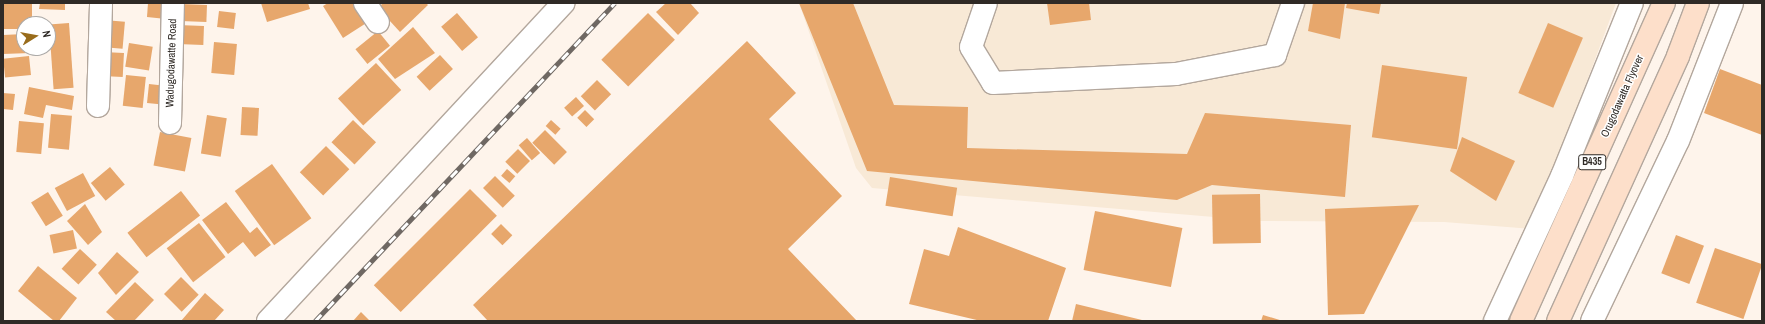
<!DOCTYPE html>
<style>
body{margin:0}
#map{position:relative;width:1765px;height:324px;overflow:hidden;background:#fef4eb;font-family:"Archivo Narrow",sans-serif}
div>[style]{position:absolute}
.industrial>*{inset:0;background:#f8e9d6}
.building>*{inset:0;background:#e7a76c;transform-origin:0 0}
.roads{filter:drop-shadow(1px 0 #b3a79d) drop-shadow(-1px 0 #b3a79d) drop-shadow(0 1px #b3a79d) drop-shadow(0 -1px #b3a79d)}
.minor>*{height:22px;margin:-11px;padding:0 11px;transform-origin:11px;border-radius:11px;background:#fff}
.major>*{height:22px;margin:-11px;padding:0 11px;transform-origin:11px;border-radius:11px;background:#fddfca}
.rail>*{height:4.5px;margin-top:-2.25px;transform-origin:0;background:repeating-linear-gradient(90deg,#fff 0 9px,#6f6863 0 18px);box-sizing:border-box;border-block:1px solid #6f6863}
span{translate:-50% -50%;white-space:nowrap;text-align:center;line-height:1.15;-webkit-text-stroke:3px #fff;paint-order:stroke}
.shield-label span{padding:1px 3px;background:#fff;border:1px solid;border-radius:3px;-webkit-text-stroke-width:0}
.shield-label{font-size:10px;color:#2f2a26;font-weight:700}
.street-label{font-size:11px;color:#2f2a26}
.frame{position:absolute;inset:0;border:4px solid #2f2a26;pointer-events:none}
.north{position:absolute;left:16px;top:16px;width:40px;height:40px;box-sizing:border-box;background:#fff;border:1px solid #acaaa8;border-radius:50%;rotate:79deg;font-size:11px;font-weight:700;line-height:16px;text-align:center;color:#2f2a26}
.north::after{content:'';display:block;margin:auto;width:14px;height:18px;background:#996c1b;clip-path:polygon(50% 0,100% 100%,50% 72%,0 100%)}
</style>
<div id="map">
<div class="industrial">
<i style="clip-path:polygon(799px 3px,1616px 3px,1532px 229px,1444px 222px,1261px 221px,872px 188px,856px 168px)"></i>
</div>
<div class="building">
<i style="clip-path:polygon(3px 3px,32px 3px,32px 24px,24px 24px,24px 29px,3px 29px)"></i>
<i style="clip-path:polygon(40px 3px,65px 3px,65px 10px,39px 9px)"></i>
<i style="clip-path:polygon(148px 3px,166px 3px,166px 19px,147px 17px)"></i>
<i style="clip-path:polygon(261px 3px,308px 3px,310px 9px,267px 22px)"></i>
<i style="clip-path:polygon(328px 3px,360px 3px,371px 20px,343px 38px,323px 6px)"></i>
<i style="clip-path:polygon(383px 3px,426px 3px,428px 5px,400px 32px,378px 8px)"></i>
<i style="clip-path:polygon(666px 3px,690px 3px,699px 13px,678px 35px,656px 12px)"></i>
<i style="clip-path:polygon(799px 3px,853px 3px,894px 105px,968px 107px,967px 148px,1187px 154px,1205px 113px,1351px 125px,1345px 197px,1212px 185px,1177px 200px,867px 171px)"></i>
<i style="clip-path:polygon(1047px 3px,1089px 3px,1091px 20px,1050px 25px)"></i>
<i style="clip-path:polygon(1313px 3px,1345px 3px,1340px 39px,1308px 31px)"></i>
<i style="clip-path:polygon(1347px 3px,1381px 3px,1379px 14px,1346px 8px)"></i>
<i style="left:181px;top:4px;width:26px;height:17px;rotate:2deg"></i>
<i style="left:219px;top:11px;width:17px;height:16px;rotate:7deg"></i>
<i style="left:457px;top:13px;width:32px;height:21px;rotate:49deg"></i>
<i style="left:648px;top:13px;width:38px;height:66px;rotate:45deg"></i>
<i style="left:104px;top:20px;width:21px;height:27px;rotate:5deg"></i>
<i style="left:69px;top:23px;width:65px;height:20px;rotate:86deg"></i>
<i style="left:1548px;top:23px;width:38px;height:76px;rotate:23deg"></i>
<i style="left:178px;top:25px;width:26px;height:19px;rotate:2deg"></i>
<i style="clip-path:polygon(413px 27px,435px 53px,395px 79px,378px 59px)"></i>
<i style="left:378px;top:31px;width:19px;height:29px;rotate:51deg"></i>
<i style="clip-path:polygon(24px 34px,24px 48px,30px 48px,30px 53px,3px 54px,3px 35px)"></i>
<i style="clip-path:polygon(747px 41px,796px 93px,769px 119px,842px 196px,788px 249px,857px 321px,488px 321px,473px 305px)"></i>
<i style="left:214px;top:42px;width:23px;height:31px;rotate:5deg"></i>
<i style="left:129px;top:43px;width:24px;height:24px;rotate:9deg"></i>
<i style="left:103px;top:52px;width:21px;height:24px;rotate:3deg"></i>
<i style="left:440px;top:55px;width:19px;height:32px;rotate:47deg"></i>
<i style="left:29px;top:56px;width:19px;height:26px;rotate:84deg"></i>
<i style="left:376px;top:63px;width:37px;height:52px;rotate:47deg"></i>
<i style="left:1382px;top:65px;width:86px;height:73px;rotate:8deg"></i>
<i style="clip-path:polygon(1720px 69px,1762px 85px,1762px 135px,1704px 113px)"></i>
<i style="left:126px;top:75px;width:20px;height:31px;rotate:6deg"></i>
<i style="left:597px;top:80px;width:20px;height:23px;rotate:45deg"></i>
<i style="left:149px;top:84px;width:18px;height:19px;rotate:6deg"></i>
<i style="clip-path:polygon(29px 87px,74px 96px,72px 110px,46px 105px,43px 118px,24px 114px)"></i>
<i style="clip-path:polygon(3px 93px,15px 94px,13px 110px,3px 109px)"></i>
<i style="left:576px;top:97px;width:12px;height:16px;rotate:48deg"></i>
<i style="left:242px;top:107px;width:17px;height:28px;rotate:3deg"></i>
<i style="left:585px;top:110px;width:13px;height:11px;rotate:45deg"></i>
<i style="left:51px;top:114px;width:21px;height:34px;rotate:5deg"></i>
<i style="left:207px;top:115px;width:20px;height:39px;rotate:9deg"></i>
<i style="left:353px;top:120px;width:32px;height:31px;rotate:44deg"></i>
<i style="left:551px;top:120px;width:13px;height:8px;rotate:42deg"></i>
<i style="left:19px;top:121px;width:25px;height:31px;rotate:5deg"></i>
<i style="left:545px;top:130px;width:31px;height:18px;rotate:45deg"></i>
<i style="left:160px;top:132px;width:32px;height:34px;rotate:11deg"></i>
<i style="clip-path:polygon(1462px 137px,1515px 161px,1496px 201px,1450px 171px)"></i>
<i style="left:527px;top:138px;width:20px;height:11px;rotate:49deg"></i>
<i style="left:326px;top:146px;width:33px;height:37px;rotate:45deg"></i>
<i style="left:518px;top:149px;width:17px;height:18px;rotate:45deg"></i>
<i style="left:272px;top:164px;width:67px;height:46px;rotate:54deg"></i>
<i style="left:110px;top:167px;width:23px;height:25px;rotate:50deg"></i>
<i style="left:507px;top:169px;width:11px;height:9px;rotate:41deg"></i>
<i style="left:83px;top:173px;width:26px;height:32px;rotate:62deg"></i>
<i style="left:495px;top:176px;width:28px;height:17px;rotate:45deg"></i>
<i style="left:890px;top:177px;width:68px;height:29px;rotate:9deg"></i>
<i style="left:470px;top:189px;width:38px;height:136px;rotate:45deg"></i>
<i style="left:181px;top:191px;width:31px;height:68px;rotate:52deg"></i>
<i style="left:48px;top:192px;width:28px;height:20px;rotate:58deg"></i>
<i style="left:1260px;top:194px;width:49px;height:48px;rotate:89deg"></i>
<i style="clip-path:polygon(226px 202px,250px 233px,257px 227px,271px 245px,255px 257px,243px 242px,228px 254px,202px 220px)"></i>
<i style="clip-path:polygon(85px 204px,102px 232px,88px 245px,67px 221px)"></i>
<i style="clip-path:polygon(1419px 205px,1364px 314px,1328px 315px,1325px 209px)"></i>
<i style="left:1095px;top:211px;width:89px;height:60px;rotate:11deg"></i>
<i style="left:199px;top:223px;width:43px;height:41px;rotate:52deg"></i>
<i style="left:501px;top:224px;width:16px;height:14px;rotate:45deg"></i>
<i style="clip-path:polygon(958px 227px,1066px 268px,1048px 321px,981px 321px,909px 304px,924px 249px,949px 256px)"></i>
<i style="left:73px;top:230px;width:19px;height:24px;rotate:78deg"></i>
<i style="left:1676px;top:235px;width:30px;height:41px;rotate:21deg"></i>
<i style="left:1715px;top:248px;width:50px;height:58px;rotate:19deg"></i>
<i style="left:80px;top:249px;width:23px;height:27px;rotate:43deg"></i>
<i style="clip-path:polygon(117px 252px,139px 272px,116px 295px,98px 273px)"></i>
<i style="clip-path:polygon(38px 266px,77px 298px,59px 321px,54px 321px,18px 291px)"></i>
<i style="left:181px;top:277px;width:25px;height:24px;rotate:45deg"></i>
<i style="clip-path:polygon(135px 282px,154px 300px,134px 321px,116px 321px,106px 312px)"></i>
<i style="clip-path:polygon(205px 293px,224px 310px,214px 321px,181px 321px)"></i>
<i style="clip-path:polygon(1076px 304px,1142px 320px,1142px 321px,1072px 321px)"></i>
<i style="clip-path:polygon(361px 312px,370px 321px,353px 321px)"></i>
<i style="clip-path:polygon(1263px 315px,1283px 321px,1261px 321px)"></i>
</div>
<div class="roads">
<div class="minor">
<i style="left:365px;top:3px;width:23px;rotate:56deg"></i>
<i style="left:986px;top:3px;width:46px;rotate:108.8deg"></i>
<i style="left:971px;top:47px;width:42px;rotate:58.6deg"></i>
<i style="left:993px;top:83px;width:183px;rotate:-2.8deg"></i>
<i style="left:1176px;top:74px;width:101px;rotate:-10.9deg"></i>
<i style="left:1275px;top:55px;width:55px;rotate:-70.9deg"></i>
<i style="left:98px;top:106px;width:103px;rotate:-88.3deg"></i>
<i style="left:170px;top:123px;width:120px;rotate:-88.6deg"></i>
<i style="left:268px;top:321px;width:434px;rotate:-47.1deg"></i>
<i style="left:1495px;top:321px;width:160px;rotate:-65.2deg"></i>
<i style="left:1562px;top:176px;width:187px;rotate:-68deg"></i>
<i style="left:1592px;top:321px;width:199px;rotate:-64.5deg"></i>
<i style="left:1678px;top:141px;width:148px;rotate:-68.6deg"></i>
</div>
<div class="major">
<i style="left:1521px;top:321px;width:349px;rotate:-65.8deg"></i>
<i style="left:1558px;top:321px;width:291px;rotate:-65.6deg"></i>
<i style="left:1678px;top:56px;width:57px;rotate:-69.3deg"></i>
</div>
</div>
<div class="rail">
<i style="left:315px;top:321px;width:437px;rotate:-46.7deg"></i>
</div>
<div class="shield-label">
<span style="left:1592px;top:162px">B435</span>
</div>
<div class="street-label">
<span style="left:171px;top:63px;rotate:-88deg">Wadugodawatte Road</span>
<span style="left:1622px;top:96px;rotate:-66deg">Orugodawatta Flyover</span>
</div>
<div class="frame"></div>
<div class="north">N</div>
</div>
